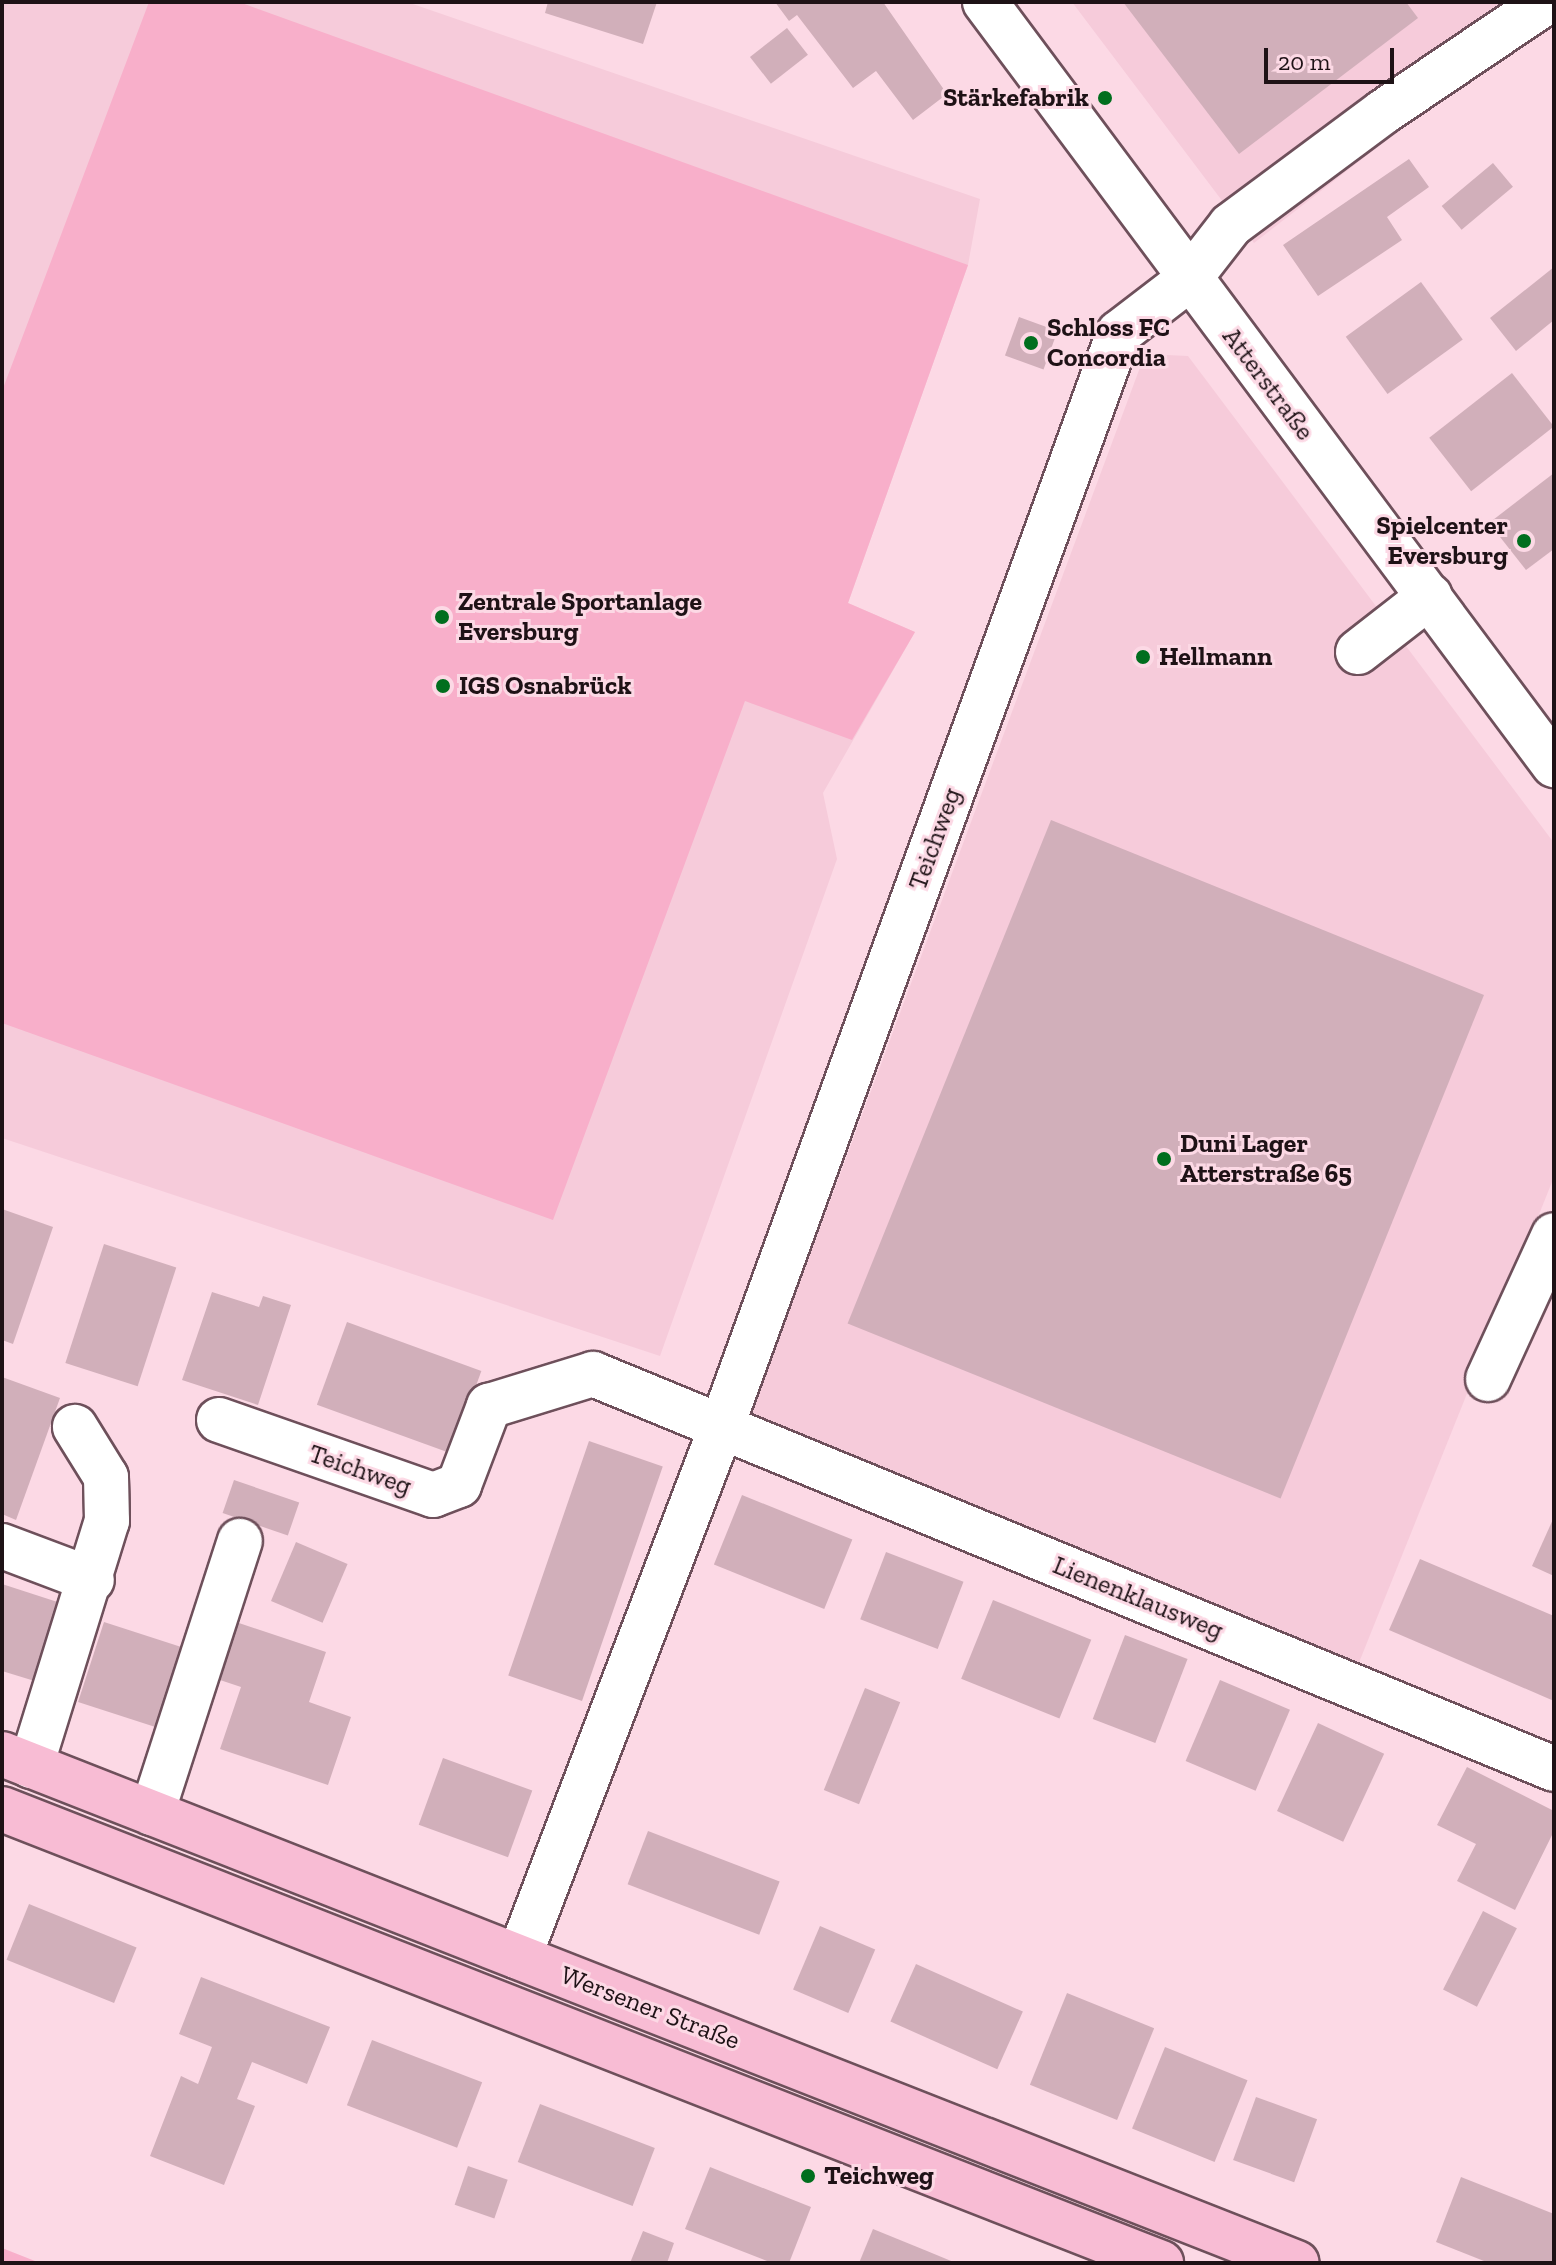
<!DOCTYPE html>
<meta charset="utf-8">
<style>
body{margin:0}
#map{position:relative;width:1556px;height:2265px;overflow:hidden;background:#fcd9e5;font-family:"Zilla Slab",serif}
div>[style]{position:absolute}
.built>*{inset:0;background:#f6cbda}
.green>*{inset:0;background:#f8afca}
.building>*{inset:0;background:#d1afba;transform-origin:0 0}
.roads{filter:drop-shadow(2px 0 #6e505b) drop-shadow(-2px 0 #6e505b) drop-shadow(0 2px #6e505b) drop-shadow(0 -2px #6e505b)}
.minor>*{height:44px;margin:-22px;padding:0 22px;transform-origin:22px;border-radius:22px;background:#fff}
.major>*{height:44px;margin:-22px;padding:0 22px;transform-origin:22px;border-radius:22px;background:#f8bcd4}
.dots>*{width:22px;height:22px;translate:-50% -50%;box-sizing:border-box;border:4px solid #fcd9e5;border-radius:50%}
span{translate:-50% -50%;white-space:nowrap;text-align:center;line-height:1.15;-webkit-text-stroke:6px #fcd9e5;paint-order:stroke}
.poi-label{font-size:26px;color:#1e1216;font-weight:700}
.right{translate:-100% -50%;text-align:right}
.left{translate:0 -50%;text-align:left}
.street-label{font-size:26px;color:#1e1216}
.frame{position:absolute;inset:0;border:4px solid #1e1216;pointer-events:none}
.scale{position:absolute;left:1264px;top:48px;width:130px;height:36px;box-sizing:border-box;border:4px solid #1e1216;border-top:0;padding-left:10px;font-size:24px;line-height:28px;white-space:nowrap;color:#1e1216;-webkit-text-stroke:6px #fcd9e5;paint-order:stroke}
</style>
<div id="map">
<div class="built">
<i style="clip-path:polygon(2px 2px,407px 2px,980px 199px,968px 265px,848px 603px,915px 632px,823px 793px,837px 859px,660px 1356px,2px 1138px)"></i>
<i style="clip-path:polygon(1072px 2px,1554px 2px,1554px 27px,1545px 17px,1254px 243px)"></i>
<i style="clip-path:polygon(1145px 354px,1188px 356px,1554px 843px,1554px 1177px,1358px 1665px,751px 1414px)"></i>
</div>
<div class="green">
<i style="clip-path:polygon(149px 2px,239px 2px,968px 265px,848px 603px,915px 632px,852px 740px,745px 701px,553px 1220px,2px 1023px,2px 391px)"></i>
<i style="clip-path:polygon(2px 2248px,40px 2263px,2px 2263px)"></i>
</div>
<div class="building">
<i style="clip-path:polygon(548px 2px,657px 2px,643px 44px,545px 13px)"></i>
<i style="clip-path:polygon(775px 2px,883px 2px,947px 94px,913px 120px,876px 71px,853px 88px,797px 15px,789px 21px)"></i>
<i style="clip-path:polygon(1123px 2px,1406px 2px,1418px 18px,1239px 154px)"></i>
<i style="left:787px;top:28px;width:34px;height:47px;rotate:52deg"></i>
<i style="clip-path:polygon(1409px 159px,1429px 187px,1387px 217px,1402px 240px,1318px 296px,1283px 245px)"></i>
<i style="left:1493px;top:163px;width:31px;height:67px;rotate:50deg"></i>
<i style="clip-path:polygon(1554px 267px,1554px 320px,1516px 351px,1490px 318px)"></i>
<i style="left:1421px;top:282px;width:71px;height:93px;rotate:54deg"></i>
<i style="left:1019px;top:317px;width:41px;height:41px;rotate:20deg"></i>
<i style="left:1512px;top:373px;width:68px;height:105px;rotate:52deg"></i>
<i style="clip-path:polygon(1554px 473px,1554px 549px,1526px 570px,1489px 523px)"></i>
<i style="left:1051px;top:820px;width:467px;height:543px;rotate:22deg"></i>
<i style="clip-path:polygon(2px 1209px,53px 1227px,13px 1344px,2px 1340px)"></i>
<i style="left:104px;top:1244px;width:76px;height:125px;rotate:18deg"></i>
<i style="clip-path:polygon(212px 1292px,259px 1307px,263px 1296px,291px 1305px,258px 1405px,182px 1380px)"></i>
<i style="left:347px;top:1322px;width:143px;height:88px;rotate:20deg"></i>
<i style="clip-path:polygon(2px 1377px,60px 1398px,16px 1520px,2px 1514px)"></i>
<i style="left:589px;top:1441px;width:78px;height:248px;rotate:19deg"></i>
<i style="left:234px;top:1480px;width:69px;height:35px;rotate:19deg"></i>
<i style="left:742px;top:1495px;width:119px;height:75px;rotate:22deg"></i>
<i style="clip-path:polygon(1554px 1517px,1554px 1576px,1532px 1566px)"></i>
<i style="left:296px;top:1542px;width:56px;height:64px;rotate:23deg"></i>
<i style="left:886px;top:1552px;width:83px;height:72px;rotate:21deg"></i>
<i style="clip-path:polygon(1420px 1559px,1554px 1616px,1554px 1701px,1389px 1630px)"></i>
<i style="clip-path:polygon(2px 1584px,76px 1608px,51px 1686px,2px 1671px)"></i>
<i style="left:993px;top:1600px;width:106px;height:85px;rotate:22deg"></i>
<i style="clip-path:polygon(233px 1621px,326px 1652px,309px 1702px,351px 1717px,328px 1785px,220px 1749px,241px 1687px,214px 1678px)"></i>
<i style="left:104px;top:1622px;width:91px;height:84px;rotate:18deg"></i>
<i style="left:1125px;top:1635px;width:67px;height:90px;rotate:21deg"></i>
<i style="left:1220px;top:1680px;width:76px;height:88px;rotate:23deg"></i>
<i style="left:865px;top:1688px;width:38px;height:110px;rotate:22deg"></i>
<i style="left:1318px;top:1723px;width:73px;height:97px;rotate:25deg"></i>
<i style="left:443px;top:1758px;width:95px;height:71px;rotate:20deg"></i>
<i style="clip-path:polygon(1467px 1767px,1554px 1811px,1554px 1831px,1515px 1910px,1457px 1881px,1476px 1844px,1437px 1825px)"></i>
<i style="left:648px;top:1831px;width:141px;height:57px;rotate:21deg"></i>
<i style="left:29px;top:1904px;width:116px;height:60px;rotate:22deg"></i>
<i style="left:1483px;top:1911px;width:38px;height:88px;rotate:27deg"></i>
<i style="left:820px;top:1926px;width:60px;height:69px;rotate:23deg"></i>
<i style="left:916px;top:1964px;width:117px;height:63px;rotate:24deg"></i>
<i style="clip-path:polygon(201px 1977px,330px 2027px,307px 2084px,252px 2062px,237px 2099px,255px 2106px,224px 2185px,150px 2156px,181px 2076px,198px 2084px,212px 2047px,179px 2034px)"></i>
<i style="left:1067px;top:1993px;width:94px;height:99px;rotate:22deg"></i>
<i style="left:372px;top:2040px;width:118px;height:70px;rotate:21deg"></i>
<i style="left:1165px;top:2047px;width:89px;height:88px;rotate:22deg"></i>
<i style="left:1256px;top:2097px;width:65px;height:67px;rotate:20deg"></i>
<i style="left:540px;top:2104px;width:123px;height:62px;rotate:21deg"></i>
<i style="left:468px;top:2166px;width:42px;height:41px;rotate:19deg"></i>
<i style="clip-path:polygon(710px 2167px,811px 2207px,789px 2263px,772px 2263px,685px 2229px)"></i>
<i style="clip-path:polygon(1461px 2177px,1554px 2214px,1554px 2263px,1489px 2263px,1436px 2242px)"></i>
<i style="clip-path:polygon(873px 2229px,927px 2251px,956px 2263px,859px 2263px)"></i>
<i style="clip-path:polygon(643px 2231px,674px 2243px,667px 2263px,630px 2263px)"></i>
</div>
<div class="roads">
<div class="minor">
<i style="left:985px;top:2px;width:952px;rotate:53.29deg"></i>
<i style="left:1358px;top:652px;width:91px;rotate:-37.9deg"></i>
<i style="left:1488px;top:1379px;width:158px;rotate:-65.4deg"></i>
<i style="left:219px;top:1420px;width:227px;rotate:19.3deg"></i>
<i style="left:433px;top:1495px;width:28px;rotate:-21deg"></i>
<i style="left:459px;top:1485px;width:85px;rotate:-69.2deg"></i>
<i style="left:489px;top:1406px;width:109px;rotate:-17.1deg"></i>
<i style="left:593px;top:1374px;width:1039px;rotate:22.34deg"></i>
<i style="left:2px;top:1546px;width:96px;rotate:20.7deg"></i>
<i style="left:31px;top:1766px;width:257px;rotate:-72.8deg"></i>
<i style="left:107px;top:1521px;width:44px;rotate:-91.3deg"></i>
<i style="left:106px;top:1477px;width:59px;rotate:-121.8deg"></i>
<i style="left:152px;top:1813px;width:286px;rotate:-72.1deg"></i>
<i style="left:519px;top:1957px;width:566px;rotate:-69.1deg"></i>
<i style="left:721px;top:1428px;width:1165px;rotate:-70.03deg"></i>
<i style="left:1119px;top:333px;width:88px;rotate:-37.6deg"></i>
<i style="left:1189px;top:279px;width:68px;rotate:-52.1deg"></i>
<i style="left:1231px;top:225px;width:189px;rotate:-36.6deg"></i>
<i style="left:1383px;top:112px;width:197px;rotate:-34deg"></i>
</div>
<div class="major">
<i style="left:2px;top:1754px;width:1391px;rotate:21.46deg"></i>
<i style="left:2px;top:1809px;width:1245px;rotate:21.39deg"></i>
</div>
</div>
<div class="dots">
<i style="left:1105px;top:98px;background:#016e1e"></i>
<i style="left:1031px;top:343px;background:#016e1e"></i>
<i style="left:1524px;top:541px;background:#016e1e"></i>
<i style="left:442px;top:617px;background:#016e1e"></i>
<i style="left:1143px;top:657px;background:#016e1e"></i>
<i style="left:443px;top:686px;background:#016e1e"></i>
<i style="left:1164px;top:1159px;background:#016e1e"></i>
<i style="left:808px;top:2176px;background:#016e1e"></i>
</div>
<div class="poi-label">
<span class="right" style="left:1089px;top:98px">Stärkefabrik</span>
<span class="left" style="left:1047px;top:343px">Schloss FC<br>Concordia</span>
<span class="right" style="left:1508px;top:541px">Spielcenter<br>Eversburg</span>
<span class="left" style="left:458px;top:617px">Zentrale Sportanlage<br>Eversburg</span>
<span class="left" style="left:1159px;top:657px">Hellmann</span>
<span class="left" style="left:459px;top:686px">IGS Osnabrück</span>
<span class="left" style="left:1180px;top:1159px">Duni Lager<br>Atterstraße 65</span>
<span class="left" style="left:824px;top:2176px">Teichweg</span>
</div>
<div class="street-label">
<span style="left:1268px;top:384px;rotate:53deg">Atterstraße</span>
<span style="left:935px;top:839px;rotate:-70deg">Teichweg</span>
<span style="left:360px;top:1470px;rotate:19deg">Teichweg</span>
<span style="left:1138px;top:1598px;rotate:22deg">Lienenklausweg</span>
<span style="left:650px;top:2008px;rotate:21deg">Wersener Straße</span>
</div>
<div class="frame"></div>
<div class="scale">20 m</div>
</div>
